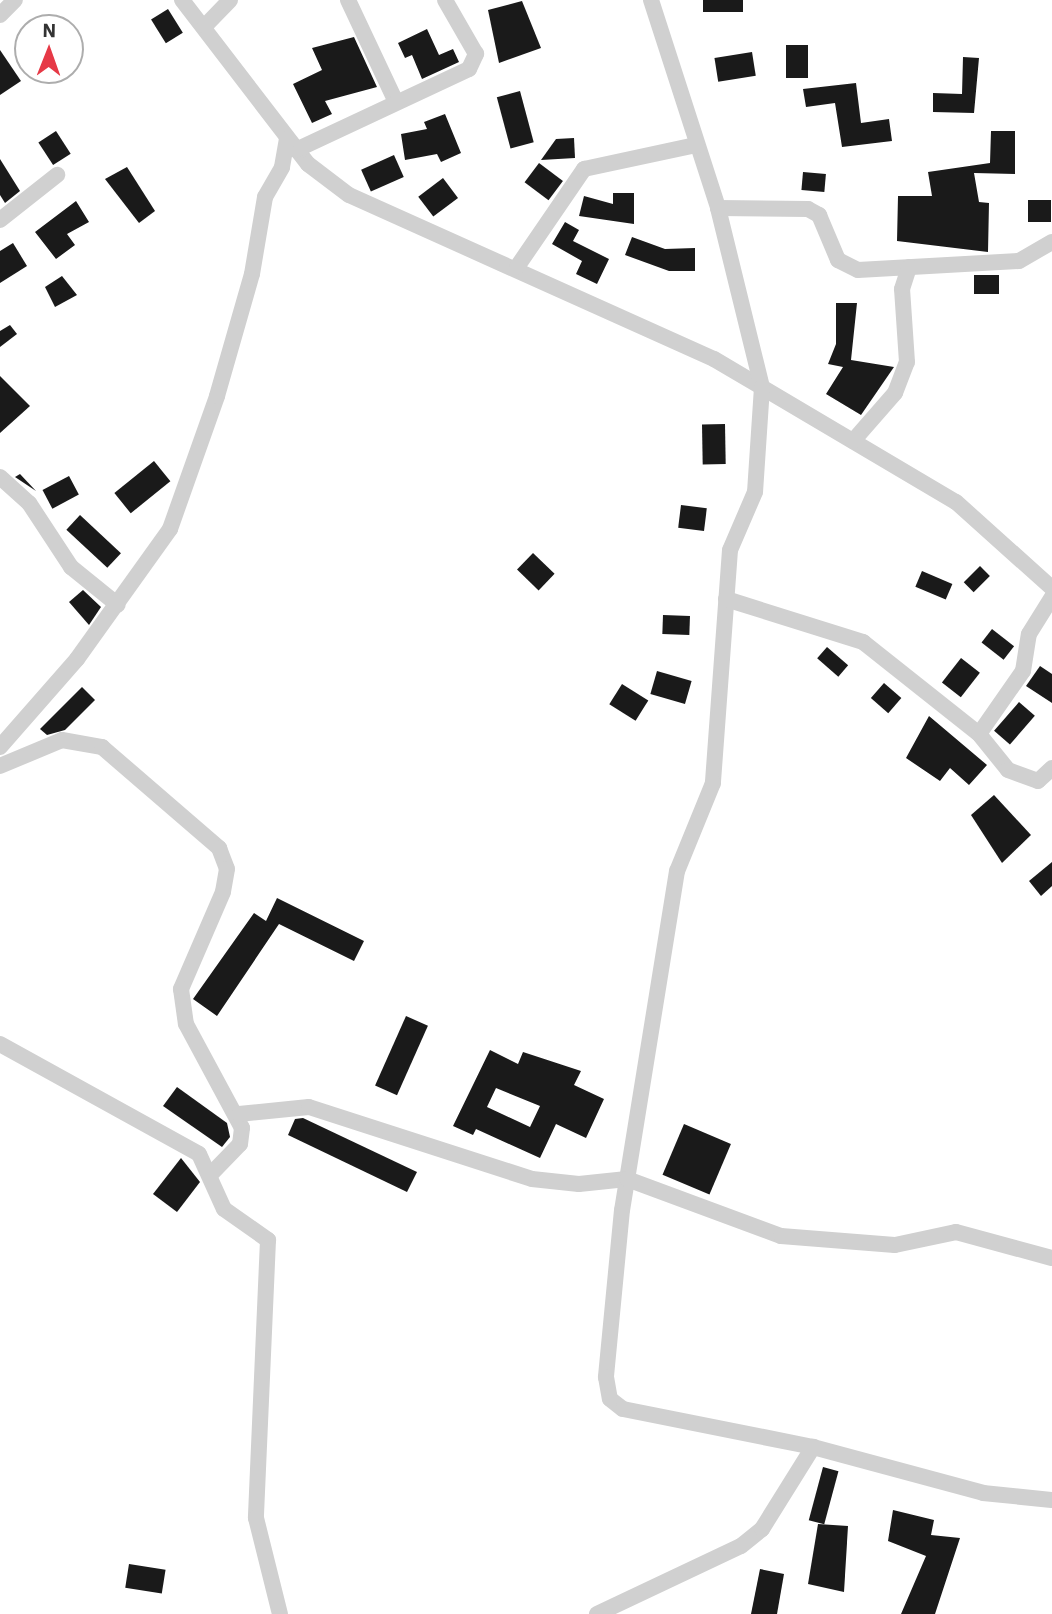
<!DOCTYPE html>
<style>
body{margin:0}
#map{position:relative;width:1052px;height:1614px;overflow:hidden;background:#fff;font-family:"IBM Plex Sans",sans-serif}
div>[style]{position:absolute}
.building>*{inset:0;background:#1a1a1a;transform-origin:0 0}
.minor>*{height:16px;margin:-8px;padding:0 8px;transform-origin:8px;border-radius:8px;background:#d0d0d0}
span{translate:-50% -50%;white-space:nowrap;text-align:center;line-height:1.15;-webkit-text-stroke:7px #fff;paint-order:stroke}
.north{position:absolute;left:14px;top:14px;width:70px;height:70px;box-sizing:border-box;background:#fff;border:2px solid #adadad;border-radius:50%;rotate:1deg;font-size:19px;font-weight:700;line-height:28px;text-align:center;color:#333}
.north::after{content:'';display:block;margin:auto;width:24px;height:32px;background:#e63946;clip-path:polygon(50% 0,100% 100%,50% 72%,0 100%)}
</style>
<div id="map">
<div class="building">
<i style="left:703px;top:0;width:40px;height:12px"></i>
<i style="clip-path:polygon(522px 1px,541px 48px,499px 63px,488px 10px)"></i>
<i style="left:168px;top:9px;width:28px;height:20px;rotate:58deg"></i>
<i style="clip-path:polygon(427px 29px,439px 55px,453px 49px,459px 62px,422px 79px,412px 55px,405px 58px,398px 43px)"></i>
<i style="clip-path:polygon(354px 37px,377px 87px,325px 101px,332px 114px,312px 123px,293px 84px,322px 70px,312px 48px)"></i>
<i style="left:786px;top:45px;width:22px;height:33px"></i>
<i style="clip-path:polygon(0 50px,21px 81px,0 95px)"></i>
<i style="left:752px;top:52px;width:24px;height:38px;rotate:81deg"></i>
<i style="clip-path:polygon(963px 57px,979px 58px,974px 113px,933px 112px,933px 93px,962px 94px)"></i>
<i style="clip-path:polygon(856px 83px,861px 123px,889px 119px,892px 141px,842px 147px,835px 103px,806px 107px,803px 89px)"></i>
<i style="left:520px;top:91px;width:53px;height:24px;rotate:75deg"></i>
<i style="clip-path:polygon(445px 114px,461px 153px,441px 162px,437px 154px,405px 160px,401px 134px,427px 129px,424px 122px)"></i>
<i style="left:56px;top:131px;width:27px;height:21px;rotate:57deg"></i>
<i style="clip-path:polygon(991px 131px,1015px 131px,1015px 174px,974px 173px,979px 202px,989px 203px,988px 252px,897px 241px,898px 196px,932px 196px,928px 172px,990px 163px)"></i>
<i style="clip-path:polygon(574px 138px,575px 158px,541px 160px,556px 139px)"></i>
<i style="left:394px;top:155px;width:24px;height:36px;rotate:66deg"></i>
<i style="clip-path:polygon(0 159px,20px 191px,5px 203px,0 195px)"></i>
<i style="left:539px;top:163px;width:30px;height:24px;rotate:37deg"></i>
<i style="clip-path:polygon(127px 167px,155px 211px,139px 223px,105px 179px)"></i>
<i style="left:803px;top:172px;width:23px;height:18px;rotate:5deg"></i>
<i style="left:443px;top:178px;width:25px;height:31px;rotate:53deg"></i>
<i style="clip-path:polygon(613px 193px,634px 193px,634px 224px,579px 216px,584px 196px,613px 204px)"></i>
<i style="left:1028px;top:200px;width:23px;height:22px"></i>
<i style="clip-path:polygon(76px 201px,89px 222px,67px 234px,75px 245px,56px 259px,35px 232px)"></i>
<i style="clip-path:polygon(565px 222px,579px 230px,573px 241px,609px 259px,597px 284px,576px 274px,582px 261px,552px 244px)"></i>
<i style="clip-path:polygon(632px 237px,665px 249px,695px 248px,695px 271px,669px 271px,625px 255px)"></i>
<i style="clip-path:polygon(13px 243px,27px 266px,0 283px,0 251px)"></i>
<i style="left:974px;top:275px;width:25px;height:19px"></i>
<i style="clip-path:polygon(62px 276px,77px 295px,55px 307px,45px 287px)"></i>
<i style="clip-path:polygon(836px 303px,857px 303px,851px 360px,894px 367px,861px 415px,826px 394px,843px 367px,828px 364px,836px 344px)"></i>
<i style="clip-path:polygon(10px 325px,17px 334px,0 347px,0 331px)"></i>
<i style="clip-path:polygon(0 376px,30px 406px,0 433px)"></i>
<i style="left:725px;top:424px;width:40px;height:23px;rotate:89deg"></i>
<i style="left:154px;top:461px;width:26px;height:51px;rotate:51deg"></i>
<i style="clip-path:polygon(20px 474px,36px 491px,15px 477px)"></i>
<i style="left:69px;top:476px;width:21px;height:30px;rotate:62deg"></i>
<i style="left:681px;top:505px;width:26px;height:23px;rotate:7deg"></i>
<i style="left:80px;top:515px;width:56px;height:20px;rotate:43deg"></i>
<i style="left:533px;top:553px;width:30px;height:23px;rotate:44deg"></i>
<i style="left:980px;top:566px;width:14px;height:23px;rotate:45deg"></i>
<i style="left:922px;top:571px;width:33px;height:17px;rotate:23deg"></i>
<i style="clip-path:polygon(83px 590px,101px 607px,89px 625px,69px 602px)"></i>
<i style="left:663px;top:615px;width:27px;height:19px;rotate:2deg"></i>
<i style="left:992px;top:629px;width:28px;height:17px;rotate:38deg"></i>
<i style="left:827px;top:647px;width:28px;height:15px;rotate:41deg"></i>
<i style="left:961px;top:658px;width:24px;height:31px;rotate:38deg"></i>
<i style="clip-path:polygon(1040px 666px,1052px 674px,1052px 703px,1026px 686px)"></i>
<i style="left:657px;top:671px;width:36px;height:24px;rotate:16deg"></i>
<i style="left:884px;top:683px;width:23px;height:20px;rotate:41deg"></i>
<i style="left:622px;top:684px;width:31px;height:24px;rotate:32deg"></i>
<i style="clip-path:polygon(82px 687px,95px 700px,65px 730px,47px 735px,40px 729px)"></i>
<i style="left:1019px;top:702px;width:21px;height:38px;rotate:41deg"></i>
<i style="clip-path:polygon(929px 716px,987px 765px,969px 785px,950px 768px,940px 781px,906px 758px)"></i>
<i style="clip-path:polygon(994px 795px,1031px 835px,1002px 863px,971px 815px)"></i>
<i style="clip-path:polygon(1052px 862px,1052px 886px,1041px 896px,1029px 881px)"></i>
<i style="clip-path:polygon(277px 898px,364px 941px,354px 961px,279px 924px,217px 1016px,193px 999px,254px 913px,266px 921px)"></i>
<i style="left:406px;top:1016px;width:24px;height:76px;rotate:24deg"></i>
<i style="clip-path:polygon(evenodd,490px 1050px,518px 1064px,523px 1052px,581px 1071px,574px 1085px,604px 1099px,586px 1138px,556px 1124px,540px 1158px,476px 1129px,473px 1135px,453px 1126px,490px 1050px,496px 1088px,540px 1106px,530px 1127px,487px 1107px,496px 1088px)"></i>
<i style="clip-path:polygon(177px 1087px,227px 1123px,230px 1137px,222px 1147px,163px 1106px)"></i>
<i style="clip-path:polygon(303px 1118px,417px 1172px,407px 1192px,288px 1135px,295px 1119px)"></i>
<i style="left:684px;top:1124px;width:51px;height:55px;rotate:23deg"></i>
<i style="clip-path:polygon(181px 1158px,200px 1182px,177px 1212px,153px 1194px)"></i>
<i style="left:823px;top:1467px;width:16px;height:55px;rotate:15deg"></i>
<i style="clip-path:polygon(893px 1510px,934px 1520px,931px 1535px,960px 1538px,935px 1614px,901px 1614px,926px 1556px,888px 1541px)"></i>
<i style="clip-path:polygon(818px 1524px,848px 1526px,844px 1592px,808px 1584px)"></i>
<i style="left:129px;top:1564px;width:37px;height:24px;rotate:9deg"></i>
<i style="clip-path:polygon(760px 1569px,784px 1574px,777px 1614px,751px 1614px)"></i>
</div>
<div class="minor">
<i style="left:182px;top:0;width:207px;rotate:52.5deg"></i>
<i style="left:308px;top:164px;width:51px;rotate:37.1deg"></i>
<i style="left:349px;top:195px;width:400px;rotate:24.2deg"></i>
<i style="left:714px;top:359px;width:281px;rotate:30.6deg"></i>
<i style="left:956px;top:502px;width:129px;rotate:41.9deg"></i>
<i style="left:348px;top:0;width:113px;rotate:64.8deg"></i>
<i style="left:651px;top:0;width:219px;rotate:72.1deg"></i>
<i style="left:718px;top:208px;width:184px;rotate:76.2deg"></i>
<i style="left:762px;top:387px;width:105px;rotate:93.8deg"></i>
<i style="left:755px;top:492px;width:63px;rotate:113.3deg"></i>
<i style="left:730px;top:550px;width:234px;rotate:94.2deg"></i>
<i style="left:713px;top:783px;width:95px;rotate:112.2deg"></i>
<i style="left:677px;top:871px;width:343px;rotate:99.2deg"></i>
<i style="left:622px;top:1210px;width:168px;rotate:95.5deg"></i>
<i style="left:606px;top:1377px;width:22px;rotate:80deg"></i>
<i style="left:610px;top:1399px;width:16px;rotate:38deg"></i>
<i style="left:623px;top:1409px;width:194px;rotate:11.3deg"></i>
<i style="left:813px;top:1447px;width:176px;rotate:15.1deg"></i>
<i style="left:983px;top:1493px;width:69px;rotate:5.8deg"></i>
<i style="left:0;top:15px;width:21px;rotate:-45deg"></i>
<i style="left:205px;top:26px;width:36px;rotate:-46deg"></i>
<i style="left:296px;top:150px;width:191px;rotate:-25.1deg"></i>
<i style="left:469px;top:69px;width:17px;rotate:-65deg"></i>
<i style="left:476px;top:54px;width:62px;rotate:-119.9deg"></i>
<i style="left:718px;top:208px;width:90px;rotate:0.6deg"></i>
<i style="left:808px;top:209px;width:13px;rotate:29deg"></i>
<i style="left:819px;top:215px;width:49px;rotate:67.1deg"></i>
<i style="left:838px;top:260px;width:22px;rotate:27deg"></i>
<i style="left:858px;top:270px;width:161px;rotate:-3.2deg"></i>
<i style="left:1019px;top:261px;width:38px;rotate:-30deg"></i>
<i style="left:0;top:220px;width:73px;rotate:-38.3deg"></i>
<i style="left:517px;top:267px;width:119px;rotate:-55.6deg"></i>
<i style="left:584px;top:169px;width:115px;rotate:-12.1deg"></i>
<i style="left:853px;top:441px;width:64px;rotate:-48.8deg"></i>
<i style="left:895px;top:393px;width:33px;rotate:-69deg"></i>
<i style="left:907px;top:362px;width:73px;rotate:-93.9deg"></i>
<i style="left:902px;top:289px;width:23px;rotate:-72deg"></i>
<i style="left:0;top:477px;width:39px;rotate:42deg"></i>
<i style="left:29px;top:503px;width:77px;rotate:56.7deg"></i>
<i style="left:71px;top:567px;width:60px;rotate:39deg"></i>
<i style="left:726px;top:599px;width:144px;rotate:17.4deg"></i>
<i style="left:863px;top:642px;width:148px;rotate:38.4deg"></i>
<i style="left:979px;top:734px;width:46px;rotate:51.1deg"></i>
<i style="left:1008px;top:770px;width:32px;rotate:20deg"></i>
<i style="left:1038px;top:781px;width:19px;rotate:-43deg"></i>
<i style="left:979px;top:734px;width:77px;rotate:-55.1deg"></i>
<i style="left:1023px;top:671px;width:37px;rotate:-81deg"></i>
<i style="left:1029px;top:634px;width:44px;rotate:-58.1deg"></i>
<i style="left:0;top:747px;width:117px;rotate:-48.8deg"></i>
<i style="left:77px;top:659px;width:160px;rotate:-54.4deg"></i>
<i style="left:170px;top:529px;width:141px;rotate:-70.5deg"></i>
<i style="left:217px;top:396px;width:127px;rotate:-74deg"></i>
<i style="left:252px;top:274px;width:78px;rotate:-80.4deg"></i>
<i style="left:265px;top:197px;width:34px;rotate:-60deg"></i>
<i style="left:282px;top:167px;width:28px;rotate:-80deg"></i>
<i style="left:0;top:766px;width:67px;rotate:-22.8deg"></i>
<i style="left:62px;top:740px;width:41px;rotate:9.9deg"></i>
<i style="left:102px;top:747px;width:155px;rotate:40.8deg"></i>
<i style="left:219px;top:848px;width:22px;rotate:69deg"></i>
<i style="left:227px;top:869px;width:23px;rotate:100deg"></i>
<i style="left:223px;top:892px;width:106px;rotate:113.4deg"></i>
<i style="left:181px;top:989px;width:35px;rotate:82deg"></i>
<i style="left:186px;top:1024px;width:118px;rotate:61.7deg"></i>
<i style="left:242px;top:1128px;width:16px;rotate:97deg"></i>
<i style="left:240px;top:1144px;width:40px;rotate:134deg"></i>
<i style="left:0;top:1044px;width:227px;rotate:28.9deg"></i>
<i style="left:199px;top:1154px;width:60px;rotate:65.6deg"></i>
<i style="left:224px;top:1209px;width:54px;rotate:35.2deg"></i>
<i style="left:268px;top:1240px;width:278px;rotate:92.5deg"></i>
<i style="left:256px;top:1518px;width:99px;rotate:76deg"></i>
<i style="left:239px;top:1114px;width:70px;rotate:-5.7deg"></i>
<i style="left:309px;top:1107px;width:234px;rotate:17.9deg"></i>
<i style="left:532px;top:1179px;width:47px;rotate:6.1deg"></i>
<i style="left:579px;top:1184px;width:48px;rotate:-5.9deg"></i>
<i style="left:627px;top:1179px;width:164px;rotate:20.3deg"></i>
<i style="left:781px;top:1236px;width:114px;rotate:4.5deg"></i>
<i style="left:895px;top:1245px;width:62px;rotate:-12deg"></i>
<i style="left:956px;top:1232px;width:99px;rotate:15.2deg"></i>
<i style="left:597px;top:1614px;width:159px;rotate:-25.3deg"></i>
<i style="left:741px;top:1546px;width:27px;rotate:-39deg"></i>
<i style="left:762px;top:1529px;width:97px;rotate:-58.1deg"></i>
</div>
<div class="north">N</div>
</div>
